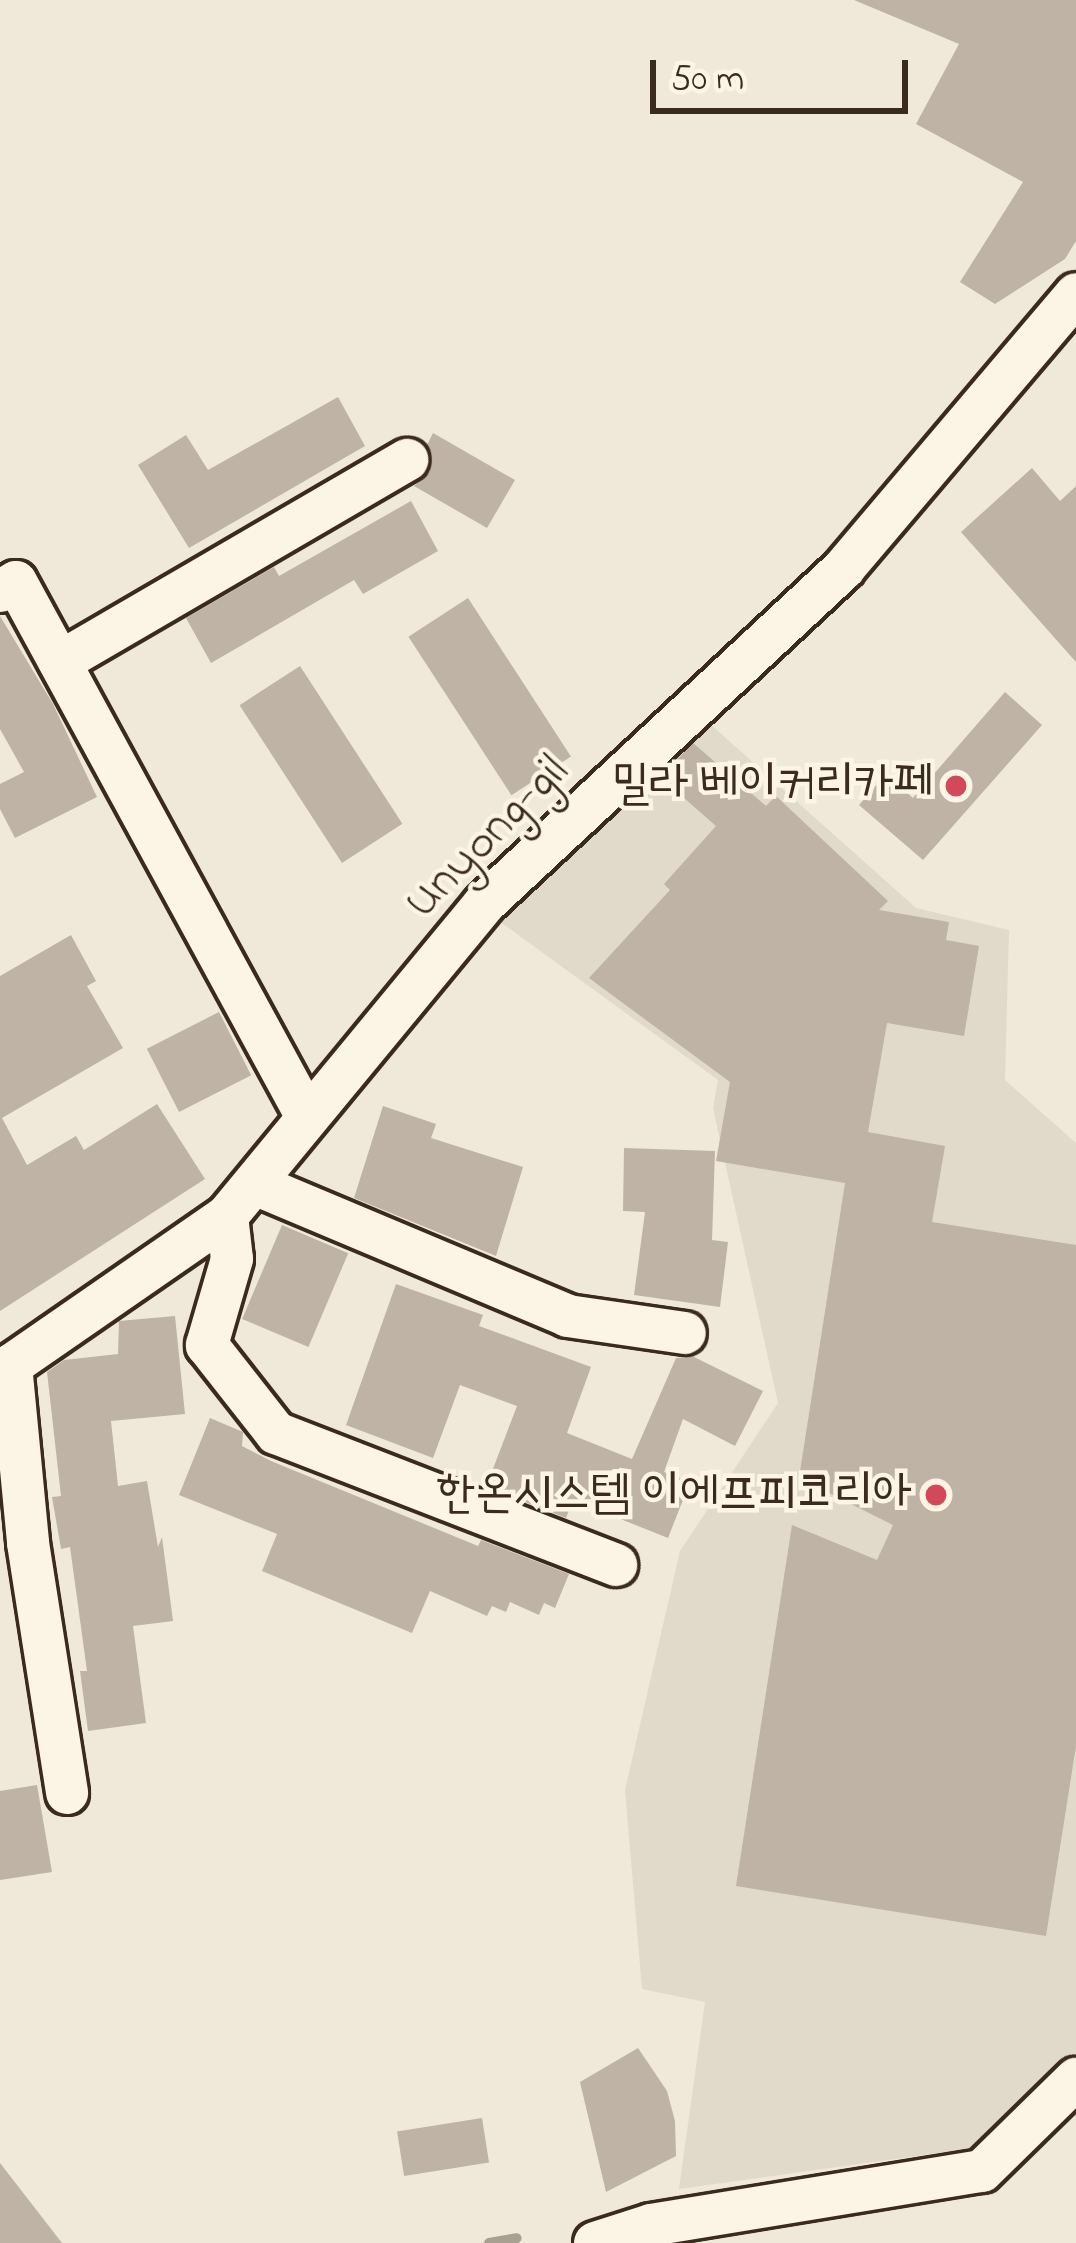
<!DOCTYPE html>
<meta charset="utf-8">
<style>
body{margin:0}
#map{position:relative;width:1076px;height:2243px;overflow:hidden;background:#f0e9d9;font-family:"Indie Flower","Poor Story",sans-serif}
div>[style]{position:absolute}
.built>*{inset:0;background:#e1d9c9}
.stream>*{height:10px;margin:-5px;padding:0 5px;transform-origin:5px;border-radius:5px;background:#aaa091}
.building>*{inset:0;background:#beb3a4;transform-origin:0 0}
.roads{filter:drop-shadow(3px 0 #3b2a1e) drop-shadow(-3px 0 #3b2a1e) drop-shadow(0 3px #3b2a1e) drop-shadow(0 -3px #3b2a1e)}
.minor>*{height:42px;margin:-21px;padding:0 21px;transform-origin:21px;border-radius:21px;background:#fcf5e5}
.dots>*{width:33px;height:33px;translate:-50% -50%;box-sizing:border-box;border:6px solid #fcf5e5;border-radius:50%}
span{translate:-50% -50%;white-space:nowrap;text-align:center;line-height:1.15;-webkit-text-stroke:9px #fcf5e5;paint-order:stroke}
.poi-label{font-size:48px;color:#3b2a1e}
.right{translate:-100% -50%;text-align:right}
.street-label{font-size:48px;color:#3b2a1e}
.scale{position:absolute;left:650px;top:60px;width:258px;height:54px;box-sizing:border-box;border:6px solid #3b2a1e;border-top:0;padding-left:15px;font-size:36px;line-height:42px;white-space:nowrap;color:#3b2a1e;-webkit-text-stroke:9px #fcf5e5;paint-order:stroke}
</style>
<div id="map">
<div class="built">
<i style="clip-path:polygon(700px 715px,916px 908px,1009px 930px,1005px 1080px,1076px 1143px,1076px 2056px,988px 2146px,679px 2189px,705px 2002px,642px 1989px,625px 1790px,680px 1551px,778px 1403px,713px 1108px,718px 1080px,495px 918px)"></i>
</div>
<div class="stream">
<i style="left:489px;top:2243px;width:28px;rotate:-10deg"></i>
</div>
<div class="building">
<i style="clip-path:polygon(854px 0,1076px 0,1076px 241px,1065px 259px,995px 304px,960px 282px,1023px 182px,916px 124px,959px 44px)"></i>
<i style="clip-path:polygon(338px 397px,365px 446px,189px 548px,138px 465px,186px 435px,208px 470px)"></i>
<i style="clip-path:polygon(433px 433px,515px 480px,487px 528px,414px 486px,430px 472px,427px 445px)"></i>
<i style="clip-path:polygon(1032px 468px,1060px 501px,1076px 486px,1076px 662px,961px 532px)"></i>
<i style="clip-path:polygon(411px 501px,438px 551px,363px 594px,354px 580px,211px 663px,186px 618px,274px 567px,279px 576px)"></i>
<i style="left:468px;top:598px;width:189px;height:71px;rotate:57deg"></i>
<i style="clip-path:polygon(0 616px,53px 704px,97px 797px,15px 838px,0 809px,0 784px,24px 772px,0 729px)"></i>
<i style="left:300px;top:666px;width:188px;height:72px;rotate:57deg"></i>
<i style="clip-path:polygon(1005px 692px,1042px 725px,923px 860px,859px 805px,886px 774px,913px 798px)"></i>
<i style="clip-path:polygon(693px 743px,766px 806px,776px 796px,888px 901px,879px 910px,949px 922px,946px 940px,979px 946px,964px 1036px,887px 1023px,868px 1132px,945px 1146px,932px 1222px,1076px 1245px,1076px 1746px,1046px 1936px,736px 1886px,792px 1525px,877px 1560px,893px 1525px,799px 1478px,845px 1183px,716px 1161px,730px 1082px,589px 978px,670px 890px,664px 884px,716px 826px,660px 777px)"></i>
<i style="clip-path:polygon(71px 935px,96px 981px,87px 986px,123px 1048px,2px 1118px,27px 1165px,76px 1136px,84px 1150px,157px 1104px,205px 1179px,0 1311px,0 976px)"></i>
<i style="left:219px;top:1012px;width:71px;height:81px;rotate:63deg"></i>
<i style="clip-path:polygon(383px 1106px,436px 1124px,431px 1138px,523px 1167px,496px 1256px,354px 1198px)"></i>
<i style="clip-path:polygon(624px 1148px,715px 1151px,712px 1240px,728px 1242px,720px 1307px,634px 1295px,645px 1212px,623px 1211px)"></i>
<i style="left:282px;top:1225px;width:72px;height:102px;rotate:23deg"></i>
<i style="clip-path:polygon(396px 1284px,483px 1315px,479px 1326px,591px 1367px,567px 1433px,632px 1459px,676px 1358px,694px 1357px,763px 1391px,735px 1446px,683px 1419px,664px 1472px,690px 1482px,668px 1538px,573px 1500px,566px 1518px,486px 1487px,517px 1406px,460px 1385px,433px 1458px,346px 1425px)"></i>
<i style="clip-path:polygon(175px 1316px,185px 1414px,111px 1421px,118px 1486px,147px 1481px,158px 1547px,162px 1537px,173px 1621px,133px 1626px,146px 1723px,88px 1731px,80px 1671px,87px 1671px,70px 1547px,61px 1549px,52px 1497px,61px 1496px,47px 1372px,64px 1360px,118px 1354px,119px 1321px)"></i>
<i style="clip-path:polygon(210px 1418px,243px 1432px,242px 1446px,271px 1461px,478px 1546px,481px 1540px,569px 1574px,555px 1608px,544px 1603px,539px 1615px,510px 1602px,506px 1612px,492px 1606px,487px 1616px,430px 1591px,412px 1633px,262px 1571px,277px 1534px,179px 1495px)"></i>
<i style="clip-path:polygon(37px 1785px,52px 1872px,0 1880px,0 1791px)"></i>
<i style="clip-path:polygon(638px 2048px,667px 2091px,675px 2121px,676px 2156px,606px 2192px,580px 2082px)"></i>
<i style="left:482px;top:2118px;width:45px;height:86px;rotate:81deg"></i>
<i style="clip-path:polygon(0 2163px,62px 2243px,0 2243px)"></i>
</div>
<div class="roads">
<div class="minor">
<i style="left:0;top:591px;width:18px;rotate:-29deg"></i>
<i style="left:16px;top:582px;width:607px;rotate:61.45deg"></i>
<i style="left:60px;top:662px;width:402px;rotate:-30.2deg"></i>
<i style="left:257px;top:1185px;width:337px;rotate:22.8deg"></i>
<i style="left:568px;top:1316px;width:118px;rotate:8.3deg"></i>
<i style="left:227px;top:1216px;width:43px;rotate:83.4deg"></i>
<i style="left:232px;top:1259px;width:90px;rotate:106.2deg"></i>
<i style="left:207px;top:1345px;width:112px;rotate:51.9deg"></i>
<i style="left:276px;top:1433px;width:365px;rotate:21.2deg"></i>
<i style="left:11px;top:1365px;width:179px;rotate:84.5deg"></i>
<i style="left:28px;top:1543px;width:253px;rotate:81.1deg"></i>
<i style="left:0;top:1373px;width:276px;rotate:-34.7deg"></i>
<i style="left:227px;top:1216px;width:404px;rotate:-50.5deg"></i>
<i style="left:484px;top:904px;width:492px;rotate:-43deg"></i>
<i style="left:844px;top:568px;width:359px;rotate:-49.7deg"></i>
<i style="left:595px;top:2243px;width:59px;rotate:-17.8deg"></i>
<i style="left:651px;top:2225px;width:335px;rotate:-9.3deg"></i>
<i style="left:982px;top:2171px;width:132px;rotate:-44.4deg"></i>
</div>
</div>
<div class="dots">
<i style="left:956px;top:786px;background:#d1495b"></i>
<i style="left:936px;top:1495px;background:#d1495b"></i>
</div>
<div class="poi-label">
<span class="right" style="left:932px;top:786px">밀라 베이커리카페</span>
<span class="right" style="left:912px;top:1495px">한온시스템 이에프피코리아</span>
</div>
<div class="street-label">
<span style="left:488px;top:838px;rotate:-45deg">Unyong-gil</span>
</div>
<div class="scale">50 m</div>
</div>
